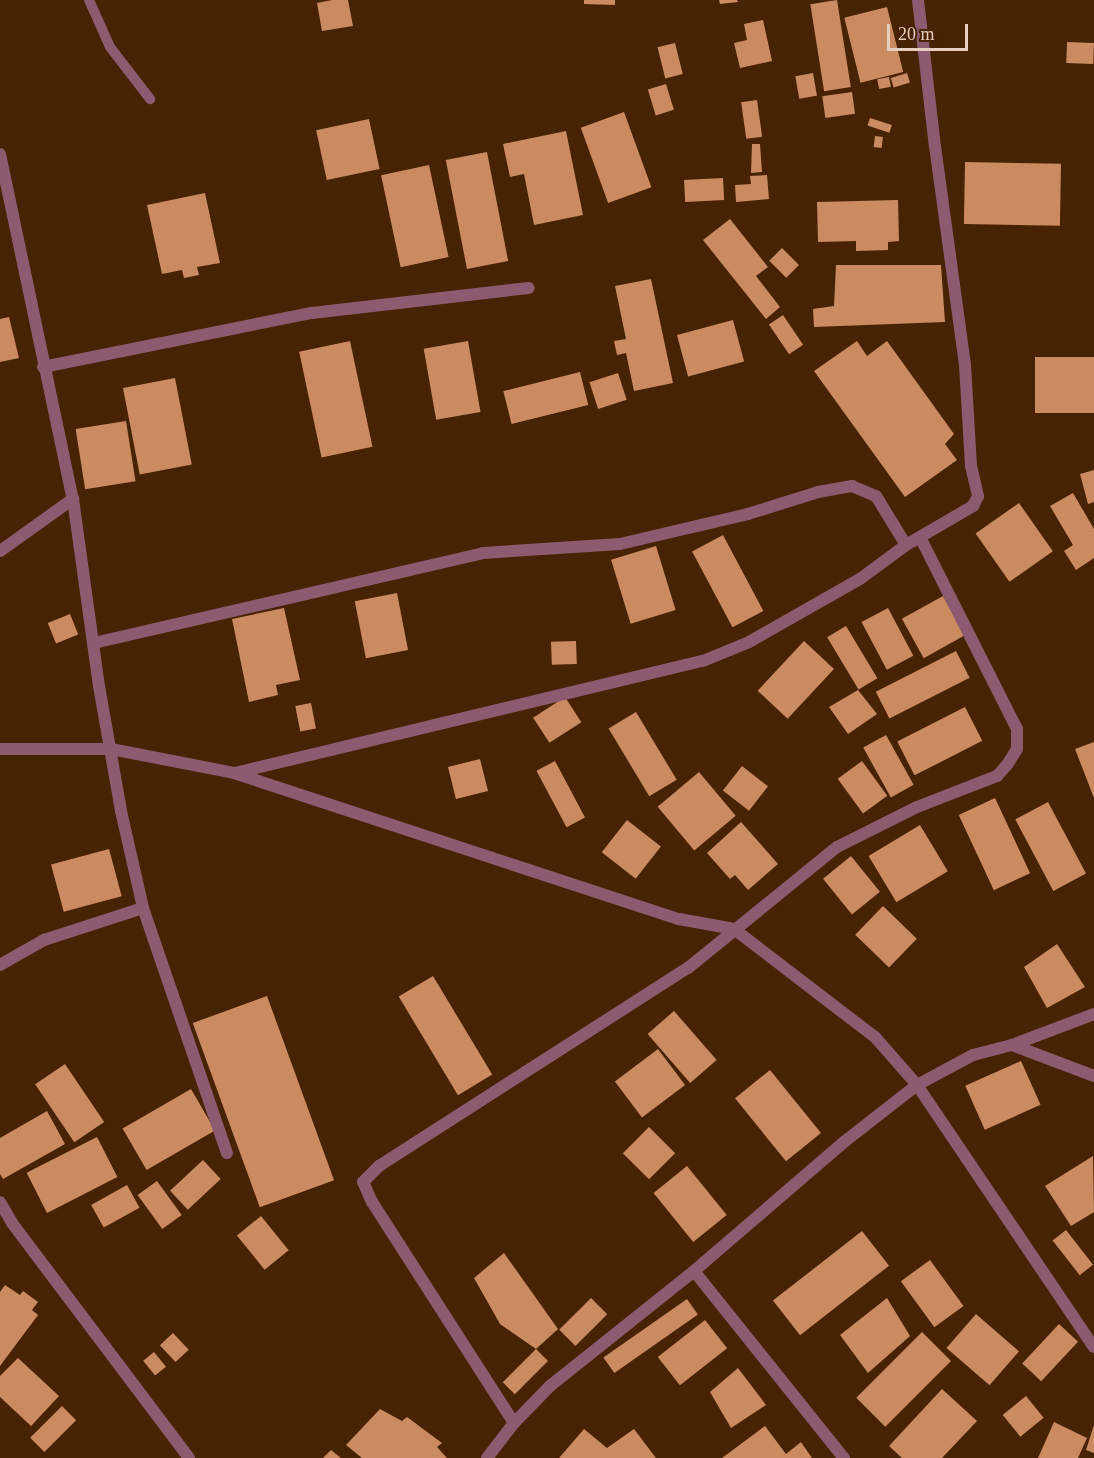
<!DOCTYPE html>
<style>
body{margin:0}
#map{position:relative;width:1094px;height:1458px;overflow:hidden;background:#472203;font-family:Georgia,serif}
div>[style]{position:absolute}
.building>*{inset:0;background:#ca8b60;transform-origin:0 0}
.lane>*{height:10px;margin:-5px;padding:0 5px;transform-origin:5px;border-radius:5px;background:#8d5b6f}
.street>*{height:12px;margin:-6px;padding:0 6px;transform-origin:6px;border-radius:6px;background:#8d5b6f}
span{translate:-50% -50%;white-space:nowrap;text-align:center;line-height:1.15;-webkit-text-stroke:6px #472203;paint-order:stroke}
.scale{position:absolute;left:887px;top:24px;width:81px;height:27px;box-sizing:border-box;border:3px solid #e6cebe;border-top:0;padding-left:8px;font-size:18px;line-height:21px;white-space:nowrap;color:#e6cebe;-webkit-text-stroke:4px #472203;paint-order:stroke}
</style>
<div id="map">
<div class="building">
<i style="clip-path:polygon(332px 0,348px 0,353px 26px,322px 31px,317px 3px)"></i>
<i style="clip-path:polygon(584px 0,615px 0,615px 5px,584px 4px)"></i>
<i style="clip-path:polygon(719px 0,737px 0,738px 2px,720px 4px)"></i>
<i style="left:837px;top:0;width:88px;height:27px;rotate:81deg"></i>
<i style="left:887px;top:7px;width:67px;height:44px;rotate:76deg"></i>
<i style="clip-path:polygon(763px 20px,772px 61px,740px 68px,734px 43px,747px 40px,744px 24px)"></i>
<i style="left:1067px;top:42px;width:27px;height:21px;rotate:2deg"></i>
<i style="left:675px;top:43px;width:32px;height:18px;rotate:76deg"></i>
<i style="left:813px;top:73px;width:23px;height:18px;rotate:80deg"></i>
<i style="left:907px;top:73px;width:10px;height:17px;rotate:73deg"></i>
<i style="left:889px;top:77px;width:10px;height:12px;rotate:79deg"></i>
<i style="left:666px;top:84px;width:27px;height:19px;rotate:73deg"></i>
<i style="left:852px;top:92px;width:22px;height:30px;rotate:82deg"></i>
<i style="left:757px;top:100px;width:37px;height:16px;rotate:82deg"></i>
<i style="left:624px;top:112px;width:80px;height:46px;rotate:70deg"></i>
<i style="left:870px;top:118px;width:23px;height:8px;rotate:18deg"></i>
<i style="left:369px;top:119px;width:51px;height:54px;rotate:78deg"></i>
<i style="clip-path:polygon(566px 131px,583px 215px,534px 225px,524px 174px,510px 177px,503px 144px)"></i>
<i style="left:875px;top:136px;width:8px;height:11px;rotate:7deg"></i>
<i style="clip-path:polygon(752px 144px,760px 144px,762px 172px,751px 173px)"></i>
<i style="left:487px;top:152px;width:111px;height:42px;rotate:79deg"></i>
<i style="left:965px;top:162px;width:96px;height:62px;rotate:1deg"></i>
<i style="left:429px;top:165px;width:94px;height:49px;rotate:78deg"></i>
<i style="clip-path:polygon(767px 175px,769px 199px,736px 202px,735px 185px,751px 184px,750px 176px)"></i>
<i style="left:723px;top:178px;width:22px;height:39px;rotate:87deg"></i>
<i style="clip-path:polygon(205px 193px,220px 263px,197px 267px,199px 275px,184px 278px,182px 270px,162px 274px,147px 205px)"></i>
<i style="clip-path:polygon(898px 200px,899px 241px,888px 242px,888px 250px,856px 251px,856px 241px,818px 242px,817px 202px)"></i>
<i style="clip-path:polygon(730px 219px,768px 267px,756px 276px,780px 307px,766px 319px,703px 240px)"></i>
<i style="left:782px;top:248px;width:24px;height:18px;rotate:45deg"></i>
<i style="clip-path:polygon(836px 265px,941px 265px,945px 322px,814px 327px,813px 309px,834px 306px)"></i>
<i style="clip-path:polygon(651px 279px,673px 383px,634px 391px,626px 353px,617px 355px,614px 341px,626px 339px,615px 286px)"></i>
<i style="left:783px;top:315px;width:36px;height:17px;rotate:56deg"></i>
<i style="clip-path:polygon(9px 317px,19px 358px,0 362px,0 319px)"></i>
<i style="left:733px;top:320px;width:43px;height:58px;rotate:75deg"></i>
<i style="left:350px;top:341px;width:108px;height:52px;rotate:78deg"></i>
<i style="left:468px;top:341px;width:72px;height:45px;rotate:80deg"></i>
<i style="clip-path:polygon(857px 341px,867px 356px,887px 341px,954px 434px,945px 444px,957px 460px,905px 497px,814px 371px)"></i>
<i style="left:1094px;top:357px;width:56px;height:59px;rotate:90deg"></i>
<i style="left:580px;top:372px;width:34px;height:79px;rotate:76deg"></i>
<i style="left:618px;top:373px;width:28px;height:30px;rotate:72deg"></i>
<i style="left:175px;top:378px;width:88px;height:53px;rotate:79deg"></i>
<i style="left:126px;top:421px;width:61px;height:51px;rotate:81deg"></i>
<i style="clip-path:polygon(1094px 470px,1094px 502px,1088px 504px,1080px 474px)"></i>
<i style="clip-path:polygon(1073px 493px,1094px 529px,1094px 558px,1076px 570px,1064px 551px,1073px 545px,1050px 506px)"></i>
<i style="left:1019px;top:503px;width:59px;height:53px;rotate:55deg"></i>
<i style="left:723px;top:535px;width:86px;height:35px;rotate:62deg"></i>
<i style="left:656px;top:546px;width:67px;height:47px;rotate:73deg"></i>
<i style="left:397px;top:593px;width:58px;height:43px;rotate:79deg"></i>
<i style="left:943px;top:596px;width:45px;height:47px;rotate:61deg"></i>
<i style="clip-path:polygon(284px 608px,300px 680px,276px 685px,278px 695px,249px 702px,232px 619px)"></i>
<i style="left:888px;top:608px;width:54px;height:30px;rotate:62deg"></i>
<i style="left:70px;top:614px;width:22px;height:24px;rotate:68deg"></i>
<i style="left:846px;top:626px;width:61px;height:22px;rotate:59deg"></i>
<i style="left:576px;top:641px;width:23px;height:25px;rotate:88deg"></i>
<i style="left:804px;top:641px;width:41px;height:68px;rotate:43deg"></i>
<i style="left:956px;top:651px;width:30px;height:90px;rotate:63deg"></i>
<i style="clip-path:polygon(858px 690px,877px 714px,848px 734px,829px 707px)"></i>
<i style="left:565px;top:697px;width:30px;height:38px;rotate:57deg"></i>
<i style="left:311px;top:703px;width:26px;height:16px;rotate:79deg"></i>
<i style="left:965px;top:707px;width:38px;height:76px;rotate:63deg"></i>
<i style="left:636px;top:712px;width:79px;height:32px;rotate:59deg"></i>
<i style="left:886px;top:735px;width:57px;height:26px;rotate:61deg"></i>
<i style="clip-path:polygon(1094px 742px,1094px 798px,1075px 749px)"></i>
<i style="left:480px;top:759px;width:33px;height:33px;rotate:76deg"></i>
<i style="left:555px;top:761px;width:64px;height:21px;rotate:62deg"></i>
<i style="left:862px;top:761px;width:43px;height:30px;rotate:54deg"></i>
<i style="left:742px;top:766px;width:33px;height:31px;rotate:38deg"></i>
<i style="left:699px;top:772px;width:57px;height:54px;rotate:50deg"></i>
<i style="left:995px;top:798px;width:83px;height:40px;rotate:65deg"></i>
<i style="left:1048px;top:802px;width:81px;height:37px;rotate:62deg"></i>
<i style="left:627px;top:820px;width:43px;height:41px;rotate:38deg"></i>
<i style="clip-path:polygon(741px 822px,778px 864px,748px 890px,735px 875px,730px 879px,707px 853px)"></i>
<i style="left:920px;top:825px;width:54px;height:60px;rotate:59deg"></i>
<i style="left:109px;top:849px;width:49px;height:60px;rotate:75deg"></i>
<i style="left:851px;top:856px;width:46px;height:36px;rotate:51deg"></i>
<i style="left:883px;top:906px;width:47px;height:40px;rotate:44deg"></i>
<i style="clip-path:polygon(1057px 944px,1085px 987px,1047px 1008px,1024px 967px)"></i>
<i style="left:433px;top:976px;width:115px;height:40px;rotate:59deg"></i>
<i style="left:267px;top:996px;width:196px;height:79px;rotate:70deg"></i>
<i style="left:674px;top:1011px;width:65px;height:35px;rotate:49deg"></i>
<i style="left:658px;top:1049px;width:45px;height:54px;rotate:53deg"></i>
<i style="left:1021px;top:1061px;width:48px;height:61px;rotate:66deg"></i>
<i style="left:65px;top:1064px;width:70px;height:36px;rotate:56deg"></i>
<i style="left:770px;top:1070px;width:81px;height:45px;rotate:51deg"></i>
<i style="left:191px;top:1089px;width:48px;height:79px;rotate:60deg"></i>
<i style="clip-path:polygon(47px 1111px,65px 1144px,3px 1179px,0 1174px,0 1138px)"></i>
<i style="left:649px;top:1127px;width:37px;height:37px;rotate:45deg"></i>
<i style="left:97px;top:1137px;width:45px;height:79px;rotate:63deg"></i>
<i style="clip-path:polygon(1093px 1156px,1094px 1212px,1071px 1226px,1045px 1186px)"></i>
<i style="left:203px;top:1160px;width:26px;height:45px;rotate:47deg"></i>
<i style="left:687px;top:1166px;width:63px;height:43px;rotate:51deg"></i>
<i style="left:157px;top:1181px;width:42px;height:24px;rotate:54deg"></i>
<i style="left:127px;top:1185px;width:26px;height:41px;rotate:61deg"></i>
<i style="left:261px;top:1216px;width:44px;height:31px;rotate:51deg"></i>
<i style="left:1066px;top:1230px;width:44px;height:17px;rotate:52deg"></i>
<i style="left:862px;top:1231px;width:44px;height:113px;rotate:52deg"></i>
<i style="clip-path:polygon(504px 1253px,558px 1329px,536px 1349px,500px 1324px,474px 1278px)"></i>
<i style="left:930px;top:1260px;width:57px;height:36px;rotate:54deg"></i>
<i style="clip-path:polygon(5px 1285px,20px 1295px,23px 1291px,38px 1302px,32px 1310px,38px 1315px,0 1366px,0 1292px)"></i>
<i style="left:591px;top:1298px;width:23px;height:45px;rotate:45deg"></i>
<i style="clip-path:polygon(887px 1298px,910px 1336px,868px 1373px,840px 1335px)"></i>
<i style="left:687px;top:1299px;width:19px;height:102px;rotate:55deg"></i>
<i style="left:976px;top:1314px;width:57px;height:45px;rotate:41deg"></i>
<i style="left:705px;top:1320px;width:36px;height:60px;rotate:52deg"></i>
<i style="left:1059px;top:1324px;width:26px;height:54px;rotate:43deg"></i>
<i style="left:922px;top:1332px;width:41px;height:93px;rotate:45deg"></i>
<i style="left:173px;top:1333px;width:23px;height:18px;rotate:47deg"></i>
<i style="left:536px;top:1349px;width:17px;height:47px;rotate:45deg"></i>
<i style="left:154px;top:1352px;width:19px;height:14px;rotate:51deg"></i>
<i style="clip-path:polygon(18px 1358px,59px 1396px,31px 1426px,0 1397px,0 1376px)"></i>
<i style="clip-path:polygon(738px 1368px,766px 1405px,731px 1428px,710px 1392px)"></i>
<i style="clip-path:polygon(942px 1389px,977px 1421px,942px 1458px,902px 1458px,889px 1446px)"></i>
<i style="left:1026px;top:1396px;width:28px;height:30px;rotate:51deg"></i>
<i style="left:62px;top:1406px;width:20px;height:45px;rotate:45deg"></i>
<i style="clip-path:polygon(380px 1409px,402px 1421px,407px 1417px,442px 1443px,437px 1447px,447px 1458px,362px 1458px,346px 1445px)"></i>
<i style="clip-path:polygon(1054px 1422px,1087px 1438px,1078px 1458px,1038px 1458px)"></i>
<i style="clip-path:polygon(1094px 1425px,1094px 1453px,1086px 1450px)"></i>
<i style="clip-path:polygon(765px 1426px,786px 1454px,801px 1442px,812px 1458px,722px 1458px)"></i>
<i style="clip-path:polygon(584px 1429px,607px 1448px,634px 1429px,656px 1458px,559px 1458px)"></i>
<i style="clip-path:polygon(331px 1450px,341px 1458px,323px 1458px)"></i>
</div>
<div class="lane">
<i style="left:89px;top:0;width:51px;rotate:65.9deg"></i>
<i style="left:110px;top:47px;width:66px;rotate:52.4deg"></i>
</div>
<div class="street">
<i style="left:0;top:154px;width:353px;rotate:78.1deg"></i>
<i style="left:73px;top:499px;width:189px;rotate:82.1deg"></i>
<i style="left:99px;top:686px;width:127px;rotate:80deg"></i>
<i style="left:121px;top:811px;width:99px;rotate:77.2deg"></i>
<i style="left:143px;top:908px;width:259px;rotate:71.1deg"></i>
<i style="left:43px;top:367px;width:274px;rotate:-11.4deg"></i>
<i style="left:312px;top:313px;width:218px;rotate:-6.6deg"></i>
<i style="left:0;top:551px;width:90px;rotate:-35.5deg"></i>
<i style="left:94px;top:643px;width:399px;rotate:-13deg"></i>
<i style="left:483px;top:553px;width:137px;rotate:-3.8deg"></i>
<i style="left:620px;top:544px;width:131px;rotate:-13.2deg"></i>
<i style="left:748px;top:514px;width:73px;rotate:-17.4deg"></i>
<i style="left:818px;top:492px;width:35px;rotate:-10deg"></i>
<i style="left:852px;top:486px;width:26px;rotate:23deg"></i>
<i style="left:876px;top:496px;width:57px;rotate:58.5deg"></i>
<i style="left:906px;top:545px;width:78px;rotate:-30.2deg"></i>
<i style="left:973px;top:506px;width:11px;rotate:-63deg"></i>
<i style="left:978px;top:496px;width:31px;rotate:-103deg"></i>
<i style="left:971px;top:466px;width:101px;rotate:-93.4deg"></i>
<i style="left:965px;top:365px;width:220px;rotate:-97.8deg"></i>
<i style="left:935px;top:147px;width:148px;rotate:-96.6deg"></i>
<i style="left:0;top:749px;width:111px"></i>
<i style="left:111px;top:749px;width:125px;rotate:11deg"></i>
<i style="left:234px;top:773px;width:468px;rotate:18.2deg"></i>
<i style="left:679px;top:919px;width:56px;rotate:10.3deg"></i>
<i style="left:734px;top:929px;width:178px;rotate:37.5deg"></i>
<i style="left:875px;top:1037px;width:64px;rotate:48.8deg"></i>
<i style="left:917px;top:1085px;width:316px;rotate:56deg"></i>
<i style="left:235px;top:773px;width:481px;rotate:-13.5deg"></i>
<i style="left:703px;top:661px;width:50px;rotate:-22.4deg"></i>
<i style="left:749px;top:642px;width:128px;rotate:-29.6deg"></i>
<i style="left:860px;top:579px;width:57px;rotate:-36.5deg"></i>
<i style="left:0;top:965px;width:51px;rotate:-29.6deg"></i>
<i style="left:44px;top:940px;width:104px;rotate:-17.9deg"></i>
<i style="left:1012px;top:1045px;width:88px;rotate:-20.7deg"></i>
<i style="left:0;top:1202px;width:24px;rotate:60deg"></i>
<i style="left:12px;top:1223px;width:294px;rotate:53deg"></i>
<i style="left:694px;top:1271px;width:240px;rotate:51.3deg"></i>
<i style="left:514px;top:1423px;width:263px;rotate:-122.7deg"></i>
<i style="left:372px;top:1202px;width:22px;rotate:-114deg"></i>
<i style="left:363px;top:1182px;width:23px;rotate:-45deg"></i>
<i style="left:379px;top:1166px;width:367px;rotate:-32.7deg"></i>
<i style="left:688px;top:968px;width:192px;rotate:-39.1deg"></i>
<i style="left:837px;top:847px;width:89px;rotate:-26.6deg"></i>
<i style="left:917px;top:807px;width:86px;rotate:-21.2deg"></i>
<i style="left:997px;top:776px;width:15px;rotate:-48deg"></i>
<i style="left:1007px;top:765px;width:19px;rotate:-58deg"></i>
<i style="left:1017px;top:749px;width:20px;rotate:-90deg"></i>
<i style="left:1017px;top:729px;width:215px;rotate:-116.8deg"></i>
<i style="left:487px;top:1458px;width:44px;rotate:-52.4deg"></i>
<i style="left:514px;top:1423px;width:52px;rotate:-45.8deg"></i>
<i style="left:550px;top:1386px;width:184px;rotate:-38.6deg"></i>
<i style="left:694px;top:1271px;width:198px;rotate:-40.7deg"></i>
<i style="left:844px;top:1142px;width:93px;rotate:-38deg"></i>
<i style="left:917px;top:1085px;width:64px;rotate:-28.2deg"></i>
<i style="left:973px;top:1055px;width:40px;rotate:-14.4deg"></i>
<i style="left:1012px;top:1045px;width:88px;rotate:20.7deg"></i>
</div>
<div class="scale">20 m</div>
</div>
